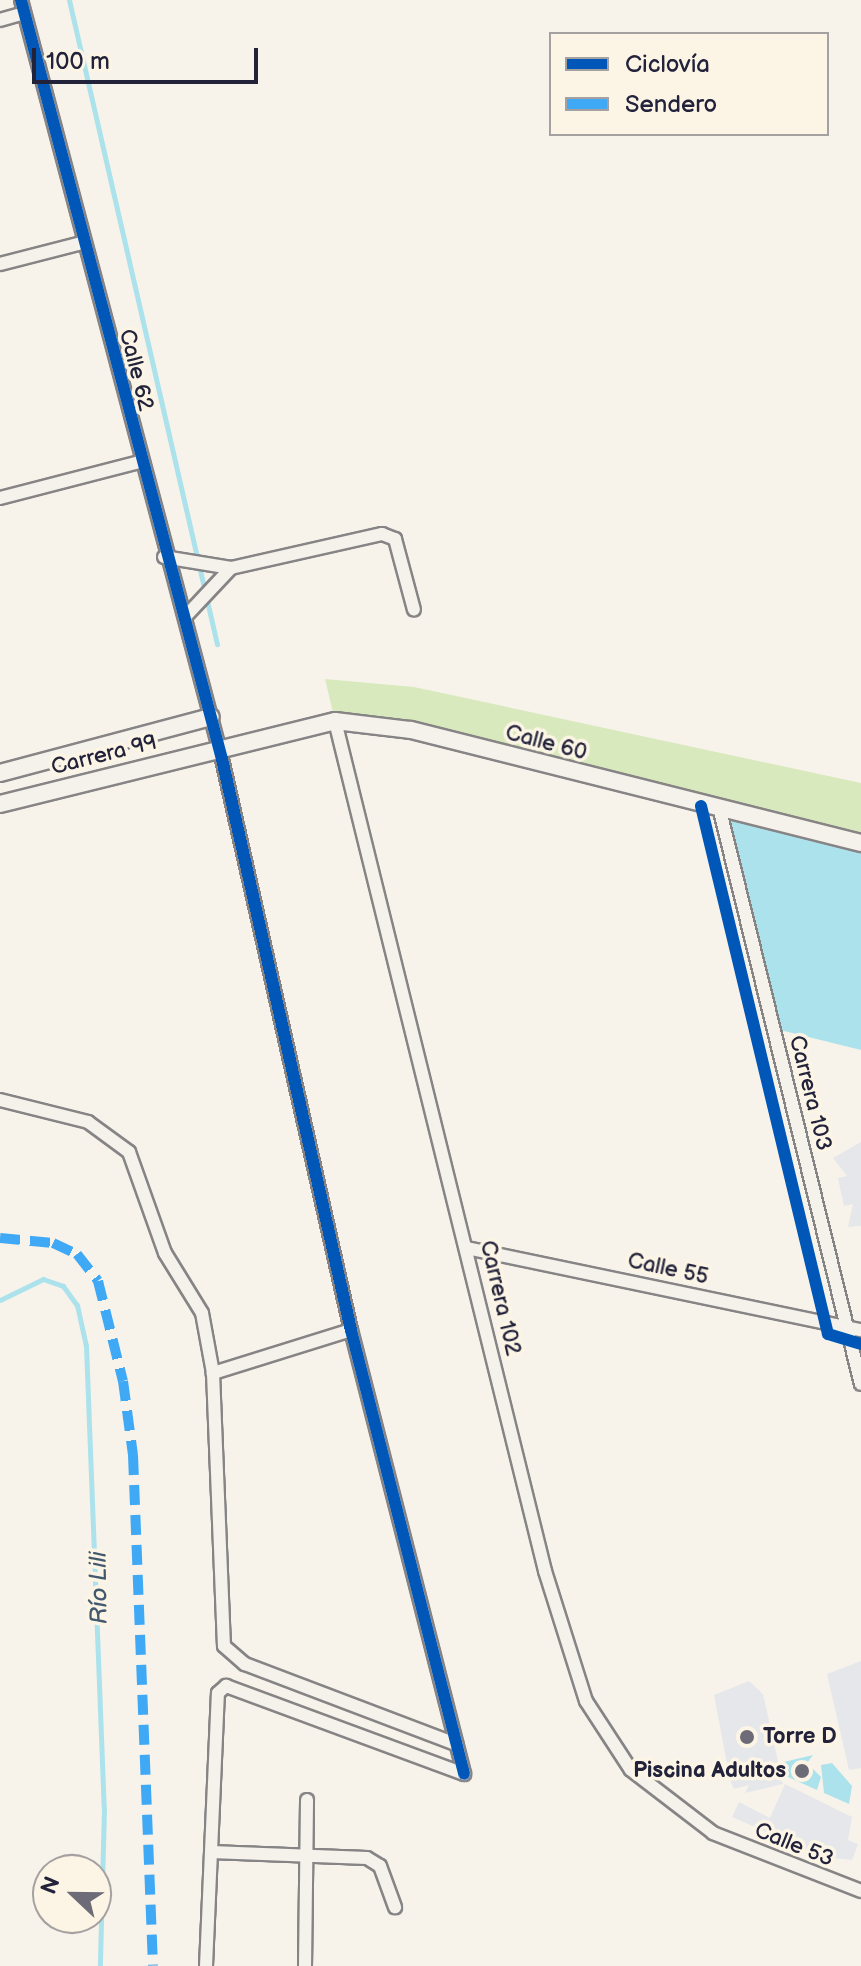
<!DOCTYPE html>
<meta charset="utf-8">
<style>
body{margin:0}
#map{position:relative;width:861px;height:1966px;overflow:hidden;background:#f7f3ea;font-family:"Balsamiq Sans",sans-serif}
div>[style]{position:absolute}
.green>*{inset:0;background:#d9e9be}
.water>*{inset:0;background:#ace2eb}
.stream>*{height:5px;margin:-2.5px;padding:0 2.5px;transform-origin:2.5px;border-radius:2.5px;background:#ace2eb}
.building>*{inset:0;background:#e6e7eb}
.roads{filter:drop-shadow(2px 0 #868485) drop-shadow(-2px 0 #868485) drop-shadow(0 2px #868485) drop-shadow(0 -2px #868485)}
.minor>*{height:12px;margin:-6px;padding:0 6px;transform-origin:6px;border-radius:6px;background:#f5f2ec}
.tertiary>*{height:16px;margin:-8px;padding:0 8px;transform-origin:8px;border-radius:8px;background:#f5f2ec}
.quiet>*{height:10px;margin-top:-5px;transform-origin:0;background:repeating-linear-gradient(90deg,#3fa9f5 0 20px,transparent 0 30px)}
.cycleway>*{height:12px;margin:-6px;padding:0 6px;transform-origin:6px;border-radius:6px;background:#0057b8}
.dots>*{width:22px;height:22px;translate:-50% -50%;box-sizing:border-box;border:4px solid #fcf5e5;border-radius:50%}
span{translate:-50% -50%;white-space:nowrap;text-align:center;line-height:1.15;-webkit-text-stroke:7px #fcf5e5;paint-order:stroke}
.street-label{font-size:22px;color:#22223b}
.poi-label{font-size:22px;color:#22223b;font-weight:700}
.left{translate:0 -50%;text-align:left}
.right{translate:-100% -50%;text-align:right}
.water-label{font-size:24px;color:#425970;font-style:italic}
.legend{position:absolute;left:549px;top:32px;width:280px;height:104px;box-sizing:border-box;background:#fcf5e5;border:2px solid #a5a1a1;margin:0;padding:10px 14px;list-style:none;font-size:24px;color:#22223b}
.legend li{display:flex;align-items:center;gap:16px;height:40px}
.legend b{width:40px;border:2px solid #a5a1a1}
.north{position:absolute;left:32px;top:1854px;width:80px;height:80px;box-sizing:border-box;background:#fcf5e5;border:2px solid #a5a1a1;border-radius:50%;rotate:292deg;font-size:22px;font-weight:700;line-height:32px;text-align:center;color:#22223b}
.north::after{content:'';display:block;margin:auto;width:28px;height:36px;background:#6d6b78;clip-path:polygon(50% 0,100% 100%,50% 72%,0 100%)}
.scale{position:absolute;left:32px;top:48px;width:226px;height:36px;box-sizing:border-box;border:4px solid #22223b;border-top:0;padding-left:10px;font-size:24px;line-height:28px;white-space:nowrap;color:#22223b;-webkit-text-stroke:6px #fcf5e5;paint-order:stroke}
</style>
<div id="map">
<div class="green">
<i style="clip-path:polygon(325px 679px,414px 687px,861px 783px,861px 843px,409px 730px,335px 721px)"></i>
</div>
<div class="water">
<i style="clip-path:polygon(720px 811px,861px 843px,861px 1050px,776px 1029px)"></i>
<i style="clip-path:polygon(813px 1755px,807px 1763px,821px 1777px,817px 1790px,788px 1777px,784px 1762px)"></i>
<i style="clip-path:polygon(832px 1763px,852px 1786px,849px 1804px,824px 1793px,821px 1765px)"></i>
</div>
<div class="stream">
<i style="left:69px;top:0;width:661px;rotate:77.06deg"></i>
<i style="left:0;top:1300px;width:48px;rotate:-26deg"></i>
<i style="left:43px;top:1279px;width:21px;rotate:19deg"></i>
<i style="left:63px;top:1286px;width:24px;rotate:54deg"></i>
<i style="left:77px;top:1305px;width:42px;rotate:77.6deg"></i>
<i style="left:86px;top:1346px;width:462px;rotate:87.8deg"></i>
<i style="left:104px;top:1808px;width:158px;rotate:91.5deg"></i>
</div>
<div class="building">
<i style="clip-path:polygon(861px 1142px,861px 1226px,848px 1227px,853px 1204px,844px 1206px,838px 1178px,847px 1176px,833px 1158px)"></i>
<i style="clip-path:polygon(861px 1661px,861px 1768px,849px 1770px,827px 1674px)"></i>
<i style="clip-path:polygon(749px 1681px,763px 1694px,783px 1784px,745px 1793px,749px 1785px,734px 1789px,730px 1780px,714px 1695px)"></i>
<i style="clip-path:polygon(785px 1784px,852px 1817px,848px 1840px,858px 1844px,852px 1860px,823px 1857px,732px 1817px,739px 1802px,770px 1818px)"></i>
</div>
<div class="roads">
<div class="minor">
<i style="left:21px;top:0;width:785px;rotate:75.17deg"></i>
<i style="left:222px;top:759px;width:585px;rotate:77.27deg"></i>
<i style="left:351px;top:1330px;width:458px;rotate:75.7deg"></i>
<i style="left:0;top:20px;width:25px;rotate:-16deg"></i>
<i style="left:0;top:264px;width:85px;rotate:-14.4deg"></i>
<i style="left:0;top:498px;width:144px;rotate:-14.5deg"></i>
<i style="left:164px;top:557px;width:68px;rotate:9.3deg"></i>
<i style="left:231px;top:568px;width:155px;rotate:-12.7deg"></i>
<i style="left:382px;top:534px;width:14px;rotate:21deg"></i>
<i style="left:395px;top:539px;width:73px;rotate:75deg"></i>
<i style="left:185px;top:617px;width:67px;rotate:-46.8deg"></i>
<i style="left:335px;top:721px;width:876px;rotate:76.12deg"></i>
<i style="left:545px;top:1571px;width:136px;rotate:72.5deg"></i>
<i style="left:586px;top:1701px;width:82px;rotate:56.9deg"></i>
<i style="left:631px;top:1770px;width:103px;rotate:37.5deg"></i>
<i style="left:713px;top:1833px;width:159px;rotate:21.4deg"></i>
<i style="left:720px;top:811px;width:590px;rotate:76.18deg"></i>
<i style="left:0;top:1100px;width:91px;rotate:14deg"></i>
<i style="left:88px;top:1122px;width:51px;rotate:36.2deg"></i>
<i style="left:129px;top:1152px;width:107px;rotate:70.4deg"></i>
<i style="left:165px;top:1253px;width:70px;rotate:58.3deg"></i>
<i style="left:202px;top:1313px;width:61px;rotate:79.6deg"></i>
<i style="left:467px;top:1248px;width:402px;rotate:11.8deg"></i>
<i style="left:351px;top:1330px;width:145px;rotate:162.7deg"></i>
<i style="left:213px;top:1373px;width:273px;rotate:87.7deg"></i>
<i style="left:224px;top:1646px;width:28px;rotate:41deg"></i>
<i style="left:245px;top:1664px;width:226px;rotate:20.8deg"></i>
<i style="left:211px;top:1852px;width:156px;rotate:2.2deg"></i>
<i style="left:367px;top:1858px;width:15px;rotate:32deg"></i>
<i style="left:380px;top:1866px;width:44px;rotate:69.9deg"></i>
<i style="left:206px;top:1966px;width:273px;rotate:-87.5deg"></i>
<i style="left:218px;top:1693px;width:11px;rotate:-41deg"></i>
<i style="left:226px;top:1686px;width:254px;rotate:20.3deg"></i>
<i style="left:305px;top:1966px;width:166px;rotate:-89.3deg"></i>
</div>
<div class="tertiary">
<i style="left:0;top:773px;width:218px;rotate:-14.9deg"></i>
<i style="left:0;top:804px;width:345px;rotate:-13.9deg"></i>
<i style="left:335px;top:721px;width:77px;rotate:6.8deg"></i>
<i style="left:411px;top:730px;width:464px;rotate:14.1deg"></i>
</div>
</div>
<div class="quiet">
<i style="left:0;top:1238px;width:53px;rotate:5.4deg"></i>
<i style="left:53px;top:1243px;width:26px;rotate:25deg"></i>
<i style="left:77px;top:1254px;width:34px;rotate:52deg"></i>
<i style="left:98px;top:1281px;width:103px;rotate:76deg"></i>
<i style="left:123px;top:1381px;width:75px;rotate:82.3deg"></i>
<i style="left:133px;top:1455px;width:511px;rotate:87.76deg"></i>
</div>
<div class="cycleway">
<i style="left:21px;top:0;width:785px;rotate:75.17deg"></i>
<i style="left:222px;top:759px;width:585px;rotate:77.27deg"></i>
<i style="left:351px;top:1330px;width:458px;rotate:75.7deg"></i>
<i style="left:701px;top:806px;width:543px;rotate:76.48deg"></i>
<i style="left:828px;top:1334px;width:34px;rotate:17deg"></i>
</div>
<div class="dots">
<i style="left:747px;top:1737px;background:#6d6b78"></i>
<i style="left:802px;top:1771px;background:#6d6b78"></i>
</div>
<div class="street-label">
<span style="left:136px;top:370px;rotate:76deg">Calle 62</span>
<span style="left:546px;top:743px;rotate:15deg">Calle 60</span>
<span style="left:104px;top:755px;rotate:-14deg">Carrera 99</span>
<span style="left:810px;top:1093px;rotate:76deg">Carrera 103</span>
<span style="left:668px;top:1269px;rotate:12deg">Calle 55</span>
<span style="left:500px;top:1298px;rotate:77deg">Carrera 102</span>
<span style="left:794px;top:1845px;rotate:22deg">Calle 53</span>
</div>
<div class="poi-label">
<span class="left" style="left:763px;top:1737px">Torre D</span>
<span class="right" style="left:786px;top:1771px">Piscina Adultos</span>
</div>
<div class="water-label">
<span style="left:99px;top:1588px;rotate:-91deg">Río Lili</span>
</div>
<ul class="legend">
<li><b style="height:10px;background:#0057b8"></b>Ciclovía</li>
<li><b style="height:10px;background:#3fa9f5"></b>Sendero</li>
</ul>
<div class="north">N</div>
<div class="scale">100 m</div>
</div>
